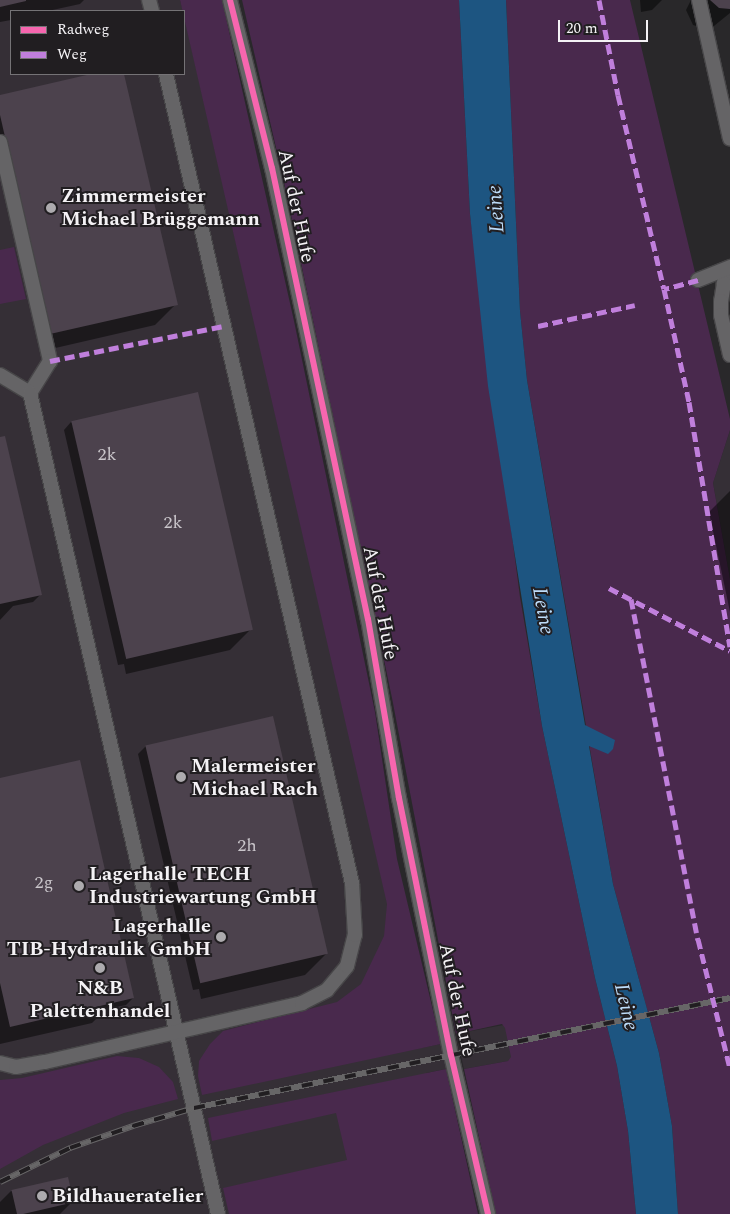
<!DOCTYPE html>
<meta charset="utf-8">
<style>
body{margin:0}
#map{position:relative;width:730px;height:1214px;overflow:hidden;background:#29282a;font-family:Spectral,serif}
div>[style]{position:absolute}
.built>*{inset:0;background:#352f36}
.green>*{inset:0;background:#49294d}
.water>*{inset:0;background:#1d5581}
.shadow>*{inset:0;background:#0007}
.building>*{inset:0;background:#4c424d;transform-origin:0 0}
.roads{filter:drop-shadow(1px 0 #474648) drop-shadow(-1px 0 #474648) drop-shadow(0 1px #474648) drop-shadow(0 -1px #474648)}
.service>*{height:14px;margin:-7px;padding:0 7px;transform-origin:7px;border-radius:7px;background:#656466}
.rail>*{height:5.5px;margin-top:-2.75px;transform-origin:0;background:repeating-linear-gradient(90deg,#211e21 0 11px,#676667 0 22px);box-sizing:border-box;border-block:1px solid #676667}
.quiet>*{height:5px;margin-top:-2.5px;transform-origin:0;background:repeating-linear-gradient(90deg,#c07fdc 0 10px,transparent 0 15px)}
.cycleway>*{height:6px;margin:-3px;padding:0 3px;transform-origin:3px;border-radius:3px;background:#f766af}
.dots>*{width:14px;height:14px;translate:-50% -50%;box-sizing:border-box;border:2px solid #211e21;border-radius:50%}
span{translate:-50% -50%;white-space:nowrap;text-align:center;line-height:1.15;-webkit-text-stroke:4px #211e21;paint-order:stroke}
.number-label{font-size:18px;color:#cac6cb}
.number-label span{-webkit-text-stroke-width:0}
.poi-label{font-size:20px;color:#f4f2f5;font-weight:700}
.left{translate:0 -50%;text-align:left}
.right{translate:-100% -50%;text-align:right}
.street-label{font-size:20px;color:#f4f2f5}
.water-label{font-size:21px;color:#beddfa;font-style:italic}
.legend{position:absolute;left:10px;top:10px;width:175px;height:65px;box-sizing:border-box;background:#211e21;border:1px solid #757376;margin:0;padding:6px 9px;list-style:none;font-size:15px;color:#f4f2f5}
.legend li{display:flex;align-items:center;gap:10px;height:25px}
.legend b{width:25px;border:1px solid #757376}
.scale{position:absolute;left:558px;top:20px;width:90px;height:22px;box-sizing:border-box;border:2px solid #f4f2f5;border-top:0;padding-left:6px;font-size:15px;line-height:18px;white-space:nowrap;color:#f4f2f5;-webkit-text-stroke:4px #211e21;paint-order:stroke}
</style>
<div id="map">
<div class="built">
<i style="clip-path:polygon(0 0,180px 0,183px 11px,11px 11px,11px 74px,184px 74px,184px 15px,421px 1048px,441px 1044px,446px 1069px,426px 1073px,458px 1214px,0 1214px)"></i>
<i style="clip-path:polygon(730px 430px,730px 579px,713px 483px)"></i>
<i style="clip-path:polygon(730px 982px,508px 1061px,464px 1069px,456px 1034px)"></i>
</div>
<div class="green">
<i style="clip-path:polygon(180px 0,222px 0,294px 321px,375px 712px,397px 859px,441px 1044px,202px 1095px,198px 1076px,199px 1061px,210px 1044px,223px 1031px,337px 1002px,361px 984px,384px 936px,387px 904px)"></i>
<i style="clip-path:polygon(242px 0,459px 0,470px 214px,520px 597px,542px 726px,595px 978px,617px 1066px,628px 1131px,636px 1214px,496px 1214px,464px 1069px,508px 1061px,511px 1057px,505px 1028px,502px 1024px,456px 1034px,392px 698px,286px 191px)"></i>
<i style="clip-path:polygon(506px 0,630px 0,730px 419px,730px 430px,713px 483px,730px 579px,730px 1214px,678px 1214px,672px 1126px,659px 1053px,613px 884px,527px 380px,520px 311px)"></i>
<i style="clip-path:polygon(14px 247px,26px 299px,0 304px,0 250px)"></i>
<i style="clip-path:polygon(117px 1056px,139px 1058px,159px 1067px,173px 1082px,178px 1099px,124px 1113px,43px 1145px,0 1169px,0 1080px,22px 1078px)"></i>
<i style="clip-path:polygon(446px 1069px,478px 1214px,229px 1214px,223px 1188px,347px 1160px,336px 1113px,212px 1141px,208px 1118px)"></i>
</div>
<div class="water">
<i style="clip-path:polygon(459px 0,506px 0,520px 311px,527px 380px,585px 725px,615px 740px,613px 749px,608px 754px,589px 746px,613px 884px,659px 1053px,672px 1126px,678px 1214px,636px 1214px,628px 1131px,617px 1066px,595px 978px,542px 726px,488px 386px,470px 214px)"></i>
</div>
<div class="shadow">
<i style="clip-path:polygon(0 0,84px 0,80px 4px,48px 11px,11px 11px,11px 20px,0 22px)"></i>
<i style="clip-path:polygon(640px 0,662px 0,652px 10px,641px 12px)"></i>
<i style="clip-path:polygon(691px 0,730px 0,730px 13px,709px 30px,693px 25px,686px 10px)"></i>
<i style="clip-path:polygon(96px 74px,123px 74px,176px 304px,155px 325px,51px 349px,0 152px,0 96px)"></i>
<i style="clip-path:polygon(71px 422px,251px 629px,230px 650px,126px 674px,124px 664px,118px 665px,64px 430px)"></i>
<i style="clip-path:polygon(0 439px,40px 595px,33px 602px,13px 606px,0 620px)"></i>
<i style="clip-path:polygon(730px 491px,730px 612px,709px 512px)"></i>
<i style="clip-path:polygon(146px 746px,326px 954px,305px 975px,201px 999px,199px 989px,193px 990px,138px 754px)"></i>
<i style="clip-path:polygon(0 779px,133px 998px,126px 1005px,106px 1009px,92px 1023px,0 1044px)"></i>
<i style="clip-path:polygon(11px 1191px,72px 1202px,60px 1214px,0 1214px,0 1202px)"></i>
</div>
<div class="building">
<i style="clip-path:polygon(0 0,26px 0,26px 1px,0 7px)"></i>
<i style="clip-path:polygon(710px 0,730px 0,730px 9px,719px 8px)"></i>
<i style="clip-path:polygon(91px 74px,124px 74px,178px 305px,50px 334px,0 115px,0 95px)"></i>
<i style="left:198px;top:392px;width:244px;height:130px;rotate:77deg"></i>
<i style="clip-path:polygon(5px 436px,42px 595px,0 604px,0 437px)"></i>
<i style="left:273px;top:716px;width:244px;height:131px;rotate:77deg"></i>
<i style="clip-path:polygon(80px 760px,134px 998px,10px 1027px,0 983px,0 778px)"></i>
<i style="left:68px;top:1177px;width:26px;height:58px;rotate:77deg"></i>
</div>
<div class="roads">
<div class="service">
<i style="left:149px;top:0;width:11px;rotate:75deg"></i>
<i style="left:230px;top:0;width:173px;rotate:76deg"></i>
<i style="left:272px;top:168px;width:461px;rotate:78deg"></i>
<i style="left:368px;top:619px;width:182px;rotate:80.2deg"></i>
<i style="left:399px;top:798px;width:262px;rotate:78.6deg"></i>
<i style="left:451px;top:1055px;width:163px;rotate:76.9deg"></i>
<i style="left:699px;top:0;width:142px;rotate:77.4deg"></i>
<i style="left:0;top:142px;width:225px;rotate:77.1deg"></i>
<i style="left:50px;top:361px;width:38px;rotate:122deg"></i>
<i style="left:730px;top:272px;width:13px;rotate:119deg"></i>
<i style="left:724px;top:283px;width:18px;rotate:99deg"></i>
<i style="left:721px;top:301px;width:14px;rotate:90deg"></i>
<i style="left:721px;top:315px;width:41px;rotate:77.3deg"></i>
<i style="left:698px;top:280px;width:35px;rotate:-22deg"></i>
<i style="left:0;top:375px;width:35px;rotate:31deg"></i>
<i style="left:30px;top:393px;width:842px;rotate:77.1deg"></i>
<i style="left:0;top:1063px;width:16px;rotate:14deg"></i>
<i style="left:16px;top:1067px;width:29px;rotate:-10deg"></i>
<i style="left:45px;top:1062px;width:264px;rotate:-12.9deg"></i>
<i style="left:302px;top:1003px;width:28px;rotate:-27deg"></i>
<i style="left:327px;top:990px;width:31px;rotate:-50deg"></i>
<i style="left:347px;top:966px;width:32px;rotate:-76deg"></i>
<i style="left:355px;top:935px;width:52px;rotate:-93.3deg"></i>
<i style="left:352px;top:883px;width:830px;rotate:-102.95deg"></i>
</div>
</div>
<div class="rail">
<i style="left:0;top:1182px;width:78px;rotate:-25.9deg"></i>
<i style="left:70px;top:1148px;width:67px;rotate:-19.2deg"></i>
<i style="left:133px;top:1126px;width:64px;rotate:-16.4deg"></i>
<i style="left:194px;top:1108px;width:547px;rotate:-11.6deg"></i>
</div>
<div class="quiet">
<i style="left:599px;top:0;width:97px;rotate:78.7deg"></i>
<i style="left:618px;top:95px;width:199px;rotate:76.7deg"></i>
<i style="left:698px;top:280px;width:35px;rotate:165deg"></i>
<i style="left:664px;top:289px;width:116px;rotate:77.5deg"></i>
<i style="left:689px;top:402px;width:248px;rotate:80.5deg"></i>
<i style="left:538px;top:326px;width:99px;rotate:-12.2deg"></i>
<i style="left:50px;top:361px;width:177px;rotate:-11.4deg"></i>
<i style="left:609px;top:588px;width:136px;rotate:27.5deg"></i>
<i style="left:631px;top:599px;width:347px;rotate:78.9deg"></i>
<i style="left:698px;top:939px;width:133px;rotate:76.1deg"></i>
</div>
<div class="cycleway">
<i style="left:230px;top:0;width:173px;rotate:76deg"></i>
<i style="left:272px;top:168px;width:461px;rotate:78deg"></i>
<i style="left:368px;top:619px;width:182px;rotate:80.2deg"></i>
<i style="left:399px;top:798px;width:262px;rotate:78.6deg"></i>
<i style="left:451px;top:1055px;width:163px;rotate:76.9deg"></i>
</div>
<div class="dots">
<i style="left:51px;top:208px;background:#adabae"></i>
<i style="left:181px;top:777px;background:#adabae"></i>
<i style="left:79px;top:886px;background:#adabae"></i>
<i style="left:221px;top:937px;background:#adabae"></i>
<i style="left:100px;top:968px;background:#adabae"></i>
<i style="left:42px;top:1196px;background:#adabae"></i>
</div>
<div class="number-label">
<span style="left:107px;top:455px">2k</span>
<span style="left:173px;top:523px">2k</span>
<span style="left:247px;top:846px">2h</span>
<span style="left:44px;top:883px">2g</span>
</div>
<div class="poi-label">
<span class="left" style="left:61px;top:208px">Zimmermeister<br>Michael Brüggemann</span>
<span class="left" style="left:191px;top:778px">Malermeister<br>Michael Rach</span>
<span class="left" style="left:89px;top:886px">Lagerhalle TECH<br>Industriewartung GmbH</span>
<span class="right" style="left:211px;top:938px">Lagerhalle<br>TIB-Hydraulik GmbH</span>
<span style="left:100px;top:1000px">N&amp;B<br>Palettenhandel</span>
<span class="left" style="left:52px;top:1196px">Bildhaueratelier</span>
</div>
<div class="street-label">
<span style="left:296px;top:206px;rotate:78deg">Auf der Hufe</span>
<span style="left:380px;top:603px;rotate:79deg">Auf der Hufe</span>
<span style="left:457px;top:1000px;rotate:78deg">Auf der Hufe</span>
</div>
<div class="water-label">
<span style="left:496px;top:209px;rotate:-94deg">Leine</span>
<span style="left:543px;top:611px;rotate:80deg">Leine</span>
<span style="left:626px;top:1007px;rotate:77deg">Leine</span>
</div>
<ul class="legend">
<li><b style="height:6px;background:#f766af"></b>Radweg</li>
<li><b style="height:6px;background:#c07fdc"></b>Weg</li>
</ul>
<div class="scale">20 m</div>
</div>
